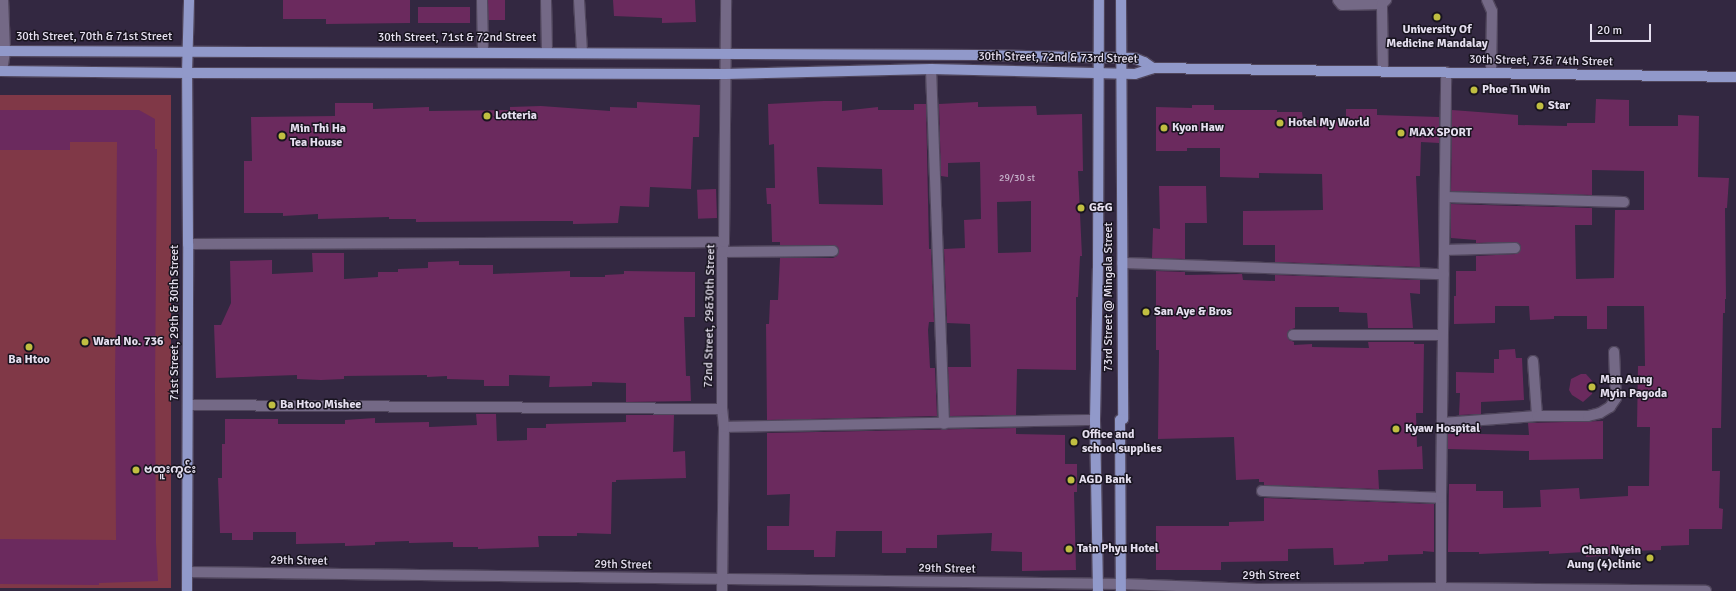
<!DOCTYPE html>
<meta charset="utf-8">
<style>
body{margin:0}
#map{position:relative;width:1736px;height:591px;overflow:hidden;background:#332841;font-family:Signika,"Noto Sans Myanmar",sans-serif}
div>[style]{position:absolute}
.green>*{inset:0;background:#803847;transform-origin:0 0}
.building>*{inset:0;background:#6b2a5e;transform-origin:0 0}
.roads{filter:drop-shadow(1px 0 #50465c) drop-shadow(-1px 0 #50465c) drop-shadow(0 1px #50465c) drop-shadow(0 -1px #50465c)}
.minor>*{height:10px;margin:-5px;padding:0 5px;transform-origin:5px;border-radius:5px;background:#746986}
.major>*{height:10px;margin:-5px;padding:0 5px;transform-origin:5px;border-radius:5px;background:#9199ca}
.dots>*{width:11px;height:11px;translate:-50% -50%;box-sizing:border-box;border:2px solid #18141f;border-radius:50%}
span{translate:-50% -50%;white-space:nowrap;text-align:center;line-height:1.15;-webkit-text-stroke:3px #18141f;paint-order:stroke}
.number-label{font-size:10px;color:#c6b2cb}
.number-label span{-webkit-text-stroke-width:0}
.poi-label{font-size:12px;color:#e5dfef;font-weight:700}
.left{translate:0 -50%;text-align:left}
.right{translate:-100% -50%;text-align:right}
.street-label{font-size:12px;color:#e5dfef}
.scale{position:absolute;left:1590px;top:24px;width:61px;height:18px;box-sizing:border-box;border:2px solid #e5dfef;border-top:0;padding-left:5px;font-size:12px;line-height:14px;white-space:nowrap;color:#e5dfef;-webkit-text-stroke:3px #18141f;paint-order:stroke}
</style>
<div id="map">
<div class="green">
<i style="left:0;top:95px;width:171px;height:493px"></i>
</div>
<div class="building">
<i style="clip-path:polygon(283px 0,410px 0,410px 23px,326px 24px,326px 19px,283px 19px)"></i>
<i style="left:488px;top:0;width:17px;height:20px"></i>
<i style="clip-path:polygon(613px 0,695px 0,696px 22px,662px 23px,662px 18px,614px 16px)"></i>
<i style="left:470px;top:7px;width:16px;height:52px;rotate:90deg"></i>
<i style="clip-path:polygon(1596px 99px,1629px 100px,1629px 126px,1678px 126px,1678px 115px,1699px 116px,1698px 177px,1729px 178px,1727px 208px,1725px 208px,1726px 299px,1725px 299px,1725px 313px,1723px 313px,1721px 428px,1712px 428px,1712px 471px,1720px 471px,1719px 508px,1723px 509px,1722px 529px,1689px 529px,1689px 545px,1661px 546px,1661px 550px,1631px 551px,1631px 554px,1586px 557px,1585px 552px,1549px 554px,1549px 551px,1479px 554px,1479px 552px,1448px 552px,1449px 484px,1476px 484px,1476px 491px,1503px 491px,1503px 508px,1541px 507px,1540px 490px,1579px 488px,1580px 499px,1628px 496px,1628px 486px,1649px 486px,1650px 427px,1637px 427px,1638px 366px,1645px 366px,1644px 306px,1607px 306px,1607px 329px,1587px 329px,1587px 316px,1554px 316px,1554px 319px,1530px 320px,1529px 306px,1495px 306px,1495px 323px,1454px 324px,1454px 296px,1456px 296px,1456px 271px,1476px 271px,1476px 256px,1516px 254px,1520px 251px,1521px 248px,1520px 244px,1515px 242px,1476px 243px,1476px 240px,1451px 238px,1451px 204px,1592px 208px,1592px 225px,1575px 225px,1576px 279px,1614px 278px,1615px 210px,1644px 210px,1644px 171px,1592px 170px,1592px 195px,1451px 191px,1452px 110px,1518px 115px,1518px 125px,1567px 126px,1567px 123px,1595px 123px)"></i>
<i style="clip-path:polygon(evenodd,824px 101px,842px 101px,842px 111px,878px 107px,878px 110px,914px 110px,914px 104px,926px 104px,929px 249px,931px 249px,934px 322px,929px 322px,928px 330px,930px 368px,935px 368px,937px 416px,767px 420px,766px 324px,769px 324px,770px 300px,778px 300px,780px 258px,833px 258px,837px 256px,839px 251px,838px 247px,833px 245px,780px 245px,780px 242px,772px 242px,771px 204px,767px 204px,766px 188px,775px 188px,774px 144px,769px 145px,768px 104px,824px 101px,817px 167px,882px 169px,883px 205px,819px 204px,817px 167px)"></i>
<i style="clip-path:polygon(637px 102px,700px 105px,699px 137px,693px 137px,691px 189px,650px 187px,649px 207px,620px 206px,618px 223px,573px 224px,573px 221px,546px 221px,416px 222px,416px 219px,389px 219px,389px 217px,318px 219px,318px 214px,283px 216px,283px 213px,244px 213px,244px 161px,252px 161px,251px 117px,335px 116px,335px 103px,373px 103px,373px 109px,429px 107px,429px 111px,510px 110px,510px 107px,541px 106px,610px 111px,610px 107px,637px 108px)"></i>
<i style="clip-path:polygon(evenodd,978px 102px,978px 107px,1036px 106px,1037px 115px,1082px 114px,1083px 171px,1078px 171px,1082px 256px,1080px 256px,1078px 297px,1076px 297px,1076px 370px,1017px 369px,1016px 415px,950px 416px,948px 367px,971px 367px,970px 324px,947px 323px,944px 249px,965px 248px,964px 220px,981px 219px,980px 162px,948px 163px,948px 177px,941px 176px,939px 104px,978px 102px,1031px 201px,1031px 252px,998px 253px,997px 202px,1031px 201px)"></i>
<i style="clip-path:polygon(1192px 105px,1214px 105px,1214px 110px,1277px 110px,1277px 112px,1302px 112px,1303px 120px,1346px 120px,1346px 109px,1377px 109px,1377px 115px,1439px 117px,1439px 143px,1421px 142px,1420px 176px,1416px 176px,1420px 267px,1275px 262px,1275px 245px,1243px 245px,1243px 211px,1323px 210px,1322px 174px,1259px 173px,1259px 178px,1220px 177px,1220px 148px,1187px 148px,1187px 151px,1156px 151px,1156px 107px,1192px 108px)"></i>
<i style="clip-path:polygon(0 110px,139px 110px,155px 119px,155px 149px,157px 149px,155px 387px,156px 542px,158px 581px,99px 583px,99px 585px,0 584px,0 539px,116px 540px,115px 388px,117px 142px,70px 142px,70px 150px,0 150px)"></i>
<i style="clip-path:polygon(1159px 186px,1206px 186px,1207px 223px,1185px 223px,1185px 259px,1152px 258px,1153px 228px,1160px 229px)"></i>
<i style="left:716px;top:189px;width:29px;height:19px;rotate:88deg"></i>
<i style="clip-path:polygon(312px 253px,344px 253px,344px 279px,378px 277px,378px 272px,398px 272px,398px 269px,428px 268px,428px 262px,459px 261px,459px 265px,493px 265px,493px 274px,570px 271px,570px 277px,605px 277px,605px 275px,624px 274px,624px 271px,695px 272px,695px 317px,684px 317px,686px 376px,690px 376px,691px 401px,626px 402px,626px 383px,592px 382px,592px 386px,549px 387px,550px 376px,509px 375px,509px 386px,484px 386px,484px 380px,447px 379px,447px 376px,427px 377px,427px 375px,344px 376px,344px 379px,321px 380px,297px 379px,297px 375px,216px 378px,214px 325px,221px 325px,231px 303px,230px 261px,272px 260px,272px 274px,313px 272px)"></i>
<i style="clip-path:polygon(1156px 271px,1185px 272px,1185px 275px,1242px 274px,1243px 280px,1275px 281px,1275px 275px,1420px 280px,1420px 294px,1410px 293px,1413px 328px,1368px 328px,1367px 313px,1339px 312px,1339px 307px,1295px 307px,1295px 328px,1289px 330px,1287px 335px,1289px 340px,1294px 342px,1294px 345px,1312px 344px,1312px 347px,1369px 348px,1368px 342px,1414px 342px,1414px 344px,1424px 344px,1423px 413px,1416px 413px,1417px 447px,1422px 446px,1423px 469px,1378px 470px,1379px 489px,1264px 485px,1264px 482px,1259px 482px,1259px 479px,1236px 480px,1234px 437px,1158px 439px,1159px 350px,1156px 350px)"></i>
<i style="clip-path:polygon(1515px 349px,1516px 358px,1522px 358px,1524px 400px,1481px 402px,1481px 414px,1459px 415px,1460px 393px,1456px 393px,1456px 372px,1494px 373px,1494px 359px,1499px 359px,1499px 350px)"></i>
<i style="clip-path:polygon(1581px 374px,1586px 374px,1594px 383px,1592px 394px,1583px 402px,1572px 395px,1569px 390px,1571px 379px)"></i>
<i style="clip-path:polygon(476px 414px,496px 414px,497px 441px,527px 440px,527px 428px,546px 428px,546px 424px,626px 422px,626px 415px,674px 415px,673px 452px,685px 451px,686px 478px,616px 480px,616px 482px,612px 482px,611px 534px,577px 533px,577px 536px,538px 536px,539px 547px,478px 549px,478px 547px,453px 547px,453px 542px,409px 543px,409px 541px,375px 542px,375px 545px,345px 546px,345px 543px,296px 544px,296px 532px,253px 532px,253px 540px,232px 540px,232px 533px,220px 533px,218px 478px,222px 478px,222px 444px,225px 444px,225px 419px,278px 419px,278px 424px,345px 424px,345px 420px,375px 418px,375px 423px,429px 422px,429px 427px,477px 425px)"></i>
<i style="clip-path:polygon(1603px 421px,1603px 459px,1529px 460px,1529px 451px,1448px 449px,1448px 434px,1459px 434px,1459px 428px,1481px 427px,1480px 434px,1529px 435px,1528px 423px)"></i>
<i style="clip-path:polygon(1016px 428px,1016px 434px,1065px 435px,1065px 464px,1077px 464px,1077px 492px,1074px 492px,1076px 570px,1022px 571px,1022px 552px,991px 551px,992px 533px,937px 535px,937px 548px,906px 548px,906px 553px,882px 553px,882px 531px,836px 531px,835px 557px,814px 557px,814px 550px,767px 550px,767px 526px,789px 526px,790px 494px,767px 495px,767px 433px)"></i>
<i style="clip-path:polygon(1264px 498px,1434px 504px,1434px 552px,1423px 551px,1423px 554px,1388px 555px,1388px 561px,1364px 562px,1364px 564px,1334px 565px,1333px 548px,1288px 549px,1288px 561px,1221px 562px,1221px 570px,1156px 570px,1156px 526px,1229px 526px,1229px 522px,1264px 521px)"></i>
</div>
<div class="roads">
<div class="minor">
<i style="left:482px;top:0;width:52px;rotate:88.9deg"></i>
<i style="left:546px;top:0;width:52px;rotate:88.9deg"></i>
<i style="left:579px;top:0;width:52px;rotate:86.7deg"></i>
<i style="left:1338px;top:0;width:6px;rotate:51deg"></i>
<i style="left:1342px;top:5px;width:40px;rotate:-1.4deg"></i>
<i style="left:1487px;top:0;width:12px;rotate:66deg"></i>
<i style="left:1492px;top:11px;width:62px;rotate:90.9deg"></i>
<i style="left:931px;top:69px;width:355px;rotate:87.9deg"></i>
<i style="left:2px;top:71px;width:20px;rotate:-81deg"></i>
<i style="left:5px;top:51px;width:51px;rotate:-92.2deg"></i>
<i style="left:1383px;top:71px;width:67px;rotate:-90.9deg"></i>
<i style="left:1382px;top:4px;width:6px;rotate:-45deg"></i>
<i style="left:1445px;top:197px;width:179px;rotate:1.6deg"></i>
<i style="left:188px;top:244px;width:536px;rotate:-0.21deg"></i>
<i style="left:1444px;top:250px;width:71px;rotate:-1.6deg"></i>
<i style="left:722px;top:252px;width:111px;rotate:-0.5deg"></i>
<i style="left:1122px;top:263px;width:322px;rotate:2deg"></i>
<i style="left:1293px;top:335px;width:149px"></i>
<i style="left:1533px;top:361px;width:55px;rotate:85.8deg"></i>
<i style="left:188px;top:405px;width:534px;rotate:0.43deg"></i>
<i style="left:1442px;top:423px;width:95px;rotate:-4.2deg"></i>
<i style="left:1537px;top:416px;width:51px"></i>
<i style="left:1588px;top:416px;width:12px;rotate:-14deg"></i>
<i style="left:1600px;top:413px;width:12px;rotate:-31deg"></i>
<i style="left:1610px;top:407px;width:11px;rotate:-56deg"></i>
<i style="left:1616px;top:398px;width:46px;rotate:-92.5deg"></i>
<i style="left:724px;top:427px;width:371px;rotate:-1.1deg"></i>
<i style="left:1262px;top:491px;width:179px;rotate:2.2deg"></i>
<i style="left:187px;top:572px;width:935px;rotate:0.74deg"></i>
<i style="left:1122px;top:584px;width:135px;rotate:2.1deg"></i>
<i style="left:1257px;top:589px;width:184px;rotate:-0.3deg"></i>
<i style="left:1441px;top:588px;width:265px;rotate:0.6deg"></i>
<i style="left:1441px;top:588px;width:90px;rotate:-90deg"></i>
<i style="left:1441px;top:498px;width:426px;rotate:-89.3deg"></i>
<i style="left:722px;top:591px;width:164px;rotate:-89.3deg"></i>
<i style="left:724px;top:427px;width:18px;rotate:-96deg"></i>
<i style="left:722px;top:409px;width:157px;rotate:-90deg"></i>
<i style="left:722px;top:252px;width:10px;rotate:-79deg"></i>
<i style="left:724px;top:242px;width:242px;rotate:-89.5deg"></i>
</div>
<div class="major">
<i style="left:1121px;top:0;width:419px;rotate:89.7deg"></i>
<i style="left:1123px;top:419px;width:3px;rotate:162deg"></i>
<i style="left:1120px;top:420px;width:171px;rotate:89.7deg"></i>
<i style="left:0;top:51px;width:981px;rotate:0.23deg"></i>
<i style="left:981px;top:55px;width:153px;rotate:1.1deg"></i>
<i style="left:1134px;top:58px;width:11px;rotate:22deg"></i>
<i style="left:1144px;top:62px;width:11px;rotate:34deg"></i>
<i style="left:0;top:71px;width:187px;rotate:0.6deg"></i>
<i style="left:187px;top:73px;width:538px;rotate:0.11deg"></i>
<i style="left:725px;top:74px;width:206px;rotate:-1.4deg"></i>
<i style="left:931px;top:69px;width:204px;rotate:1.4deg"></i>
<i style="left:1135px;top:74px;width:19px;rotate:-18deg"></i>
<i style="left:1153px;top:68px;width:583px;rotate:0.88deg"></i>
<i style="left:187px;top:591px;width:347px;rotate:-89.8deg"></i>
<i style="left:188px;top:244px;width:171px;rotate:-90.3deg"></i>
<i style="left:187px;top:73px;width:73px;rotate:-88.4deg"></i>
<i style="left:1098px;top:591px;width:171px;rotate:-91deg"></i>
<i style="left:1095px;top:420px;width:152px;rotate:-88.9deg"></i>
<i style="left:1098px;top:268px;width:268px;rotate:-89.8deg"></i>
</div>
</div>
<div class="dots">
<i style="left:1437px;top:17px;background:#c0be41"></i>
<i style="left:1474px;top:90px;background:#c0be41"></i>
<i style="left:1540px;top:106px;background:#c0be41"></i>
<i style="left:487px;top:116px;background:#c0be41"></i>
<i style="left:1280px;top:123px;background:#c0be41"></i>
<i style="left:1164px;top:128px;background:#c0be41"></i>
<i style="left:1401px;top:133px;background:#c0be41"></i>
<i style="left:282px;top:136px;background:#c0be41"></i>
<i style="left:1081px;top:208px;background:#c0be41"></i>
<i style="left:1146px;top:312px;background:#c0be41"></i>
<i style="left:85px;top:342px;background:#c0be41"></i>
<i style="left:29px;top:347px;background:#c0be41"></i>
<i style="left:1592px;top:387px;background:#c0be41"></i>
<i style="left:272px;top:405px;background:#c0be41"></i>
<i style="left:1396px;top:429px;background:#c0be41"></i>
<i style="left:1074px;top:442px;background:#c0be41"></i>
<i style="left:136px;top:470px;background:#c0be41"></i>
<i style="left:1071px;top:480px;background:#c0be41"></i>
<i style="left:1069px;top:549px;background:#c0be41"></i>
<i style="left:1650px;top:558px;background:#c0be41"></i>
</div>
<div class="number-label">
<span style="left:1017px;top:179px">29/30 st</span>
</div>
<div class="poi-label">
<span style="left:1437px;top:37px">University Of<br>Medicine Mandalay</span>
<span class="left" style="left:1482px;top:90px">Phoe Tin Win</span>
<span class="left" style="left:1548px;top:106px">Star</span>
<span class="left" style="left:495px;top:116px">Lotteria</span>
<span class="left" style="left:1288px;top:123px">Hotel My World</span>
<span class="left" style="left:1172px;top:128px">Kyon Haw</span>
<span class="left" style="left:290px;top:136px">Min Thi Ha<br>Tea House</span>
<span class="left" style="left:1409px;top:133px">MAX SPORT</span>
<span class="left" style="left:1089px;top:208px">G&amp;G</span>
<span class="left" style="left:1154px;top:312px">San Aye &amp; Bros</span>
<span class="left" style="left:93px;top:342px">Ward No. 736</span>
<span style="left:29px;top:360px">Ba Htoo</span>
<span class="left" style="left:1600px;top:387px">Man Aung<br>Myin Pagoda</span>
<span class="left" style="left:280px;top:405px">Ba Htoo Mishee</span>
<span class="left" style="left:1405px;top:429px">Kyaw Hospital</span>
<span class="left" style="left:1082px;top:442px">Office and<br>school supplies</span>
<span class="left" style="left:144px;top:470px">ဗထူးကွင်း</span>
<span class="left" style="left:1079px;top:480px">AGD Bank</span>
<span class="left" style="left:1077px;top:549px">Tain Phyu Hotel</span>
<span class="right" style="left:1641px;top:558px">Chan Nyein<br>Aung (4)clinic</span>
</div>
<div class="street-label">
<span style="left:94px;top:37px">30th Street, 70th &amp; 71st Street</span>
<span style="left:457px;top:38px">30th Street, 71st &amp; 72nd Street</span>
<span style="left:1058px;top:58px;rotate:1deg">30th Street, 72nd &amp; 73rd Street</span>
<span style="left:1541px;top:61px;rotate:1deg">30th Street, 73&amp; 74th Street</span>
<span style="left:1109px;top:297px;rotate:-90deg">73rd Street @ Mingala Street</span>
<span style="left:710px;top:316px;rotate:-89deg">72nd Street, 29&amp;30th Street</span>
<span style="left:175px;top:323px;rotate:-90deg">71st Street, 29th &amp; 30th Street</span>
<span style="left:299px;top:561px;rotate:1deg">29th Street</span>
<span style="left:623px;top:565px;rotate:1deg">29th Street</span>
<span style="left:947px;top:569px;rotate:1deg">29th Street</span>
<span style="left:1271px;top:576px">29th Street</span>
</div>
<div class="scale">20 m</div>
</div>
